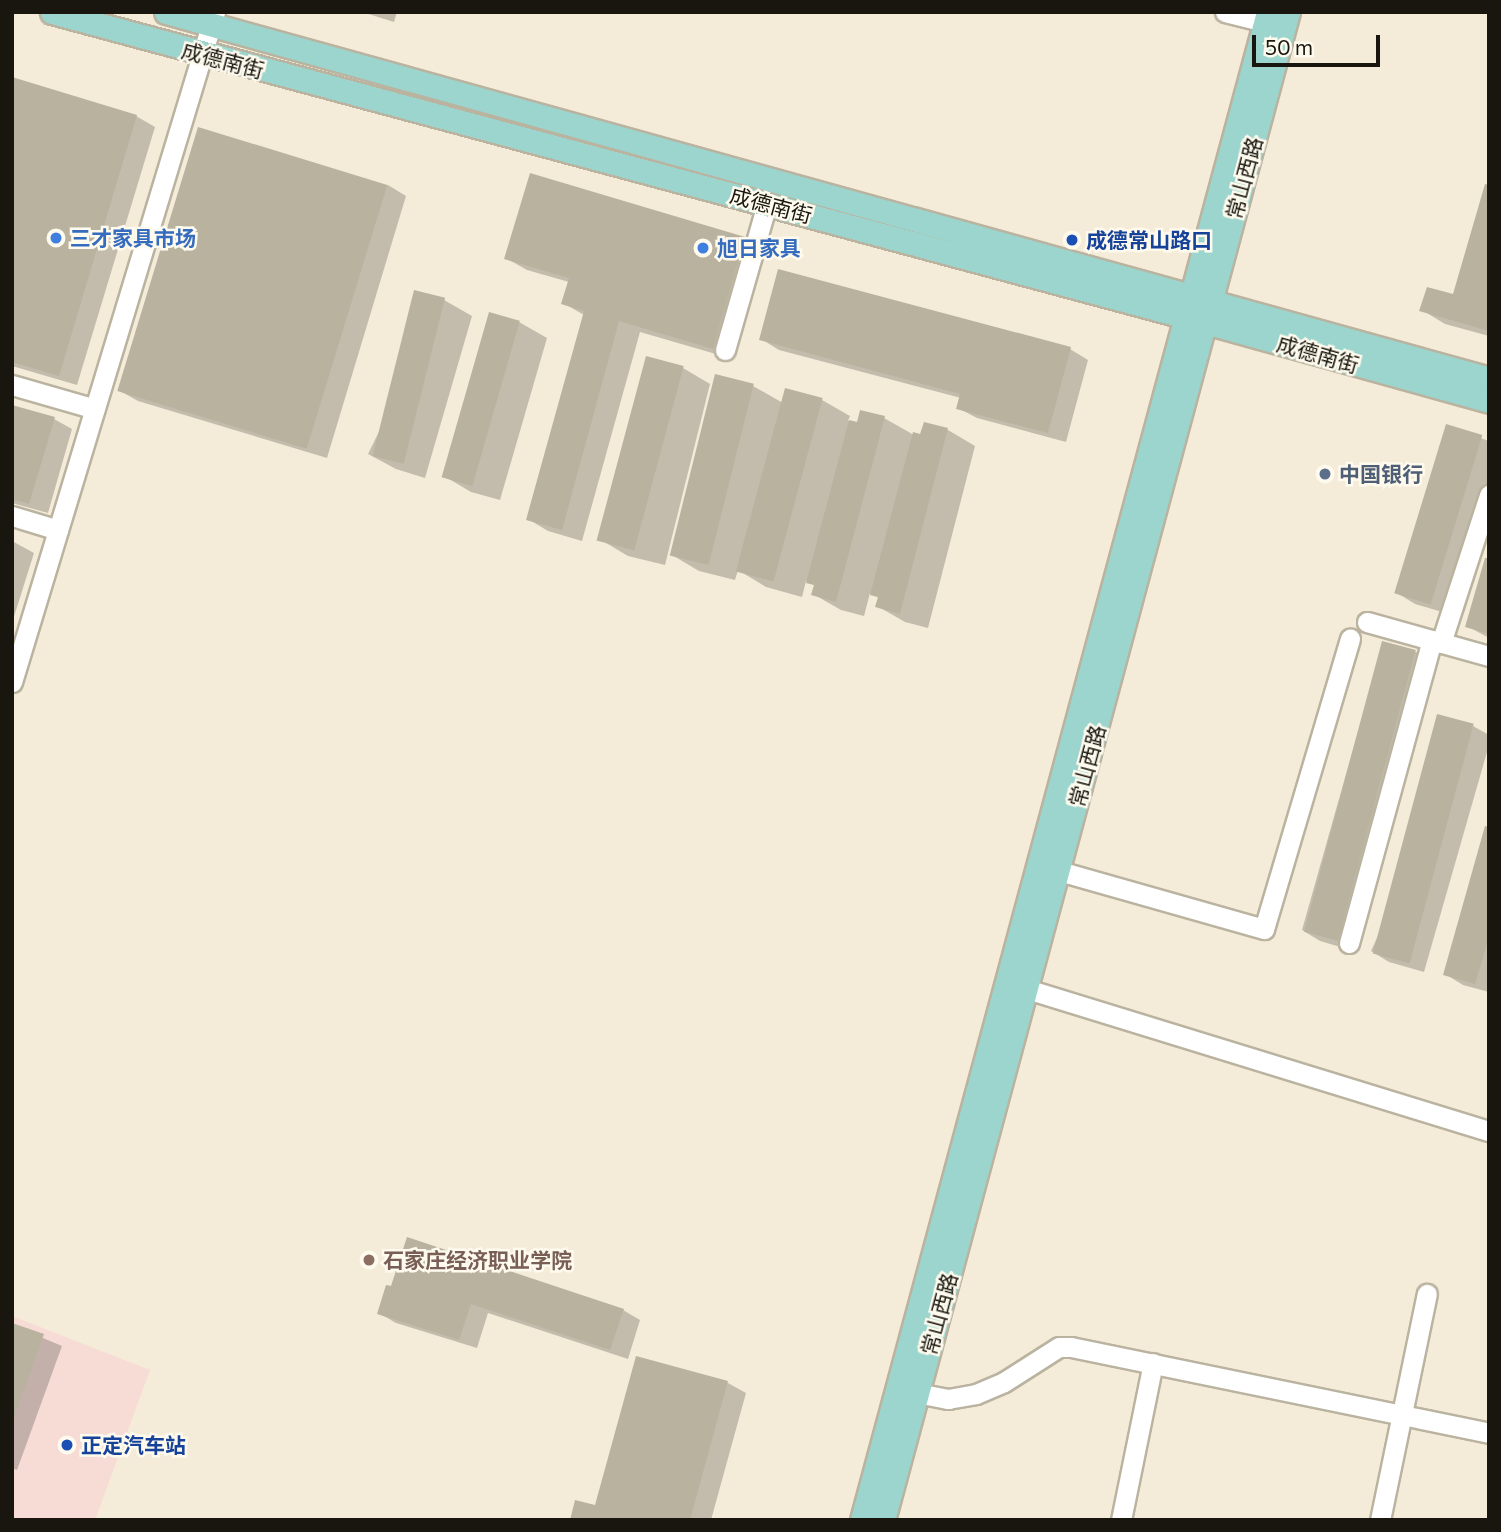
<!DOCTYPE html>
<meta charset="utf-8">
<style>
body{margin:0}
#map{position:relative;width:1501px;height:1532px;overflow:hidden;background:#f4ecd8;font-family:Commissioner,"Noto Sans SC",sans-serif}
div>[style]{position:absolute}
.commercial>*{inset:0;background:#f6dcd5}
.shadow>*{inset:0;background:#0003}
.building>*{inset:0;background:#b9b29f;transform-origin:0 0}
.roads{filter:drop-shadow(2px 0 #bab3a0) drop-shadow(-2px 0 #bab3a0) drop-shadow(0 2px #bab3a0) drop-shadow(0 -2px #bab3a0)}
.minor>*{height:19px;margin:-9.5px;padding:0 9.5px;transform-origin:9.5px;border-radius:9.5px;background:#fff}
.major>*{height:23px;margin:-11.5px;padding:0 11.5px;transform-origin:11.5px;border-radius:11.5px;background:#9bd5cd}
.dots>*{width:19px;height:19px;translate:-50% -50%;box-sizing:border-box;border:4px solid #fefaee;border-radius:50%}
span{translate:-50% -50%;white-space:nowrap;text-align:center;line-height:1.15;-webkit-text-stroke:5px #fefaee;paint-order:stroke}
.street-label{font-size:21px;color:#18160f}
.shop-label{font-size:21px;color:#366cbe;font-weight:700}
.left{translate:0 -50%;text-align:left}
.transit-label{font-size:21px;color:#164399;font-weight:700}
.service-label{font-size:21px;color:#4e5e75;font-weight:700}
.education-label{font-size:21px;color:#785e54;font-weight:700}
.frame{position:absolute;inset:0;border:14px solid #18160f;pointer-events:none}
.scale{position:absolute;left:1252px;top:35px;width:128px;height:32px;box-sizing:border-box;border:4px solid #18160f;border-top:0;padding-left:9px;font-size:21px;line-height:24px;white-space:nowrap;color:#18160f;-webkit-text-stroke:5px #fefaee;paint-order:stroke}
</style>
<div id="map">
<div class="commercial">
<i style="clip-path:polygon(12px 1316px,150px 1370px,95px 1520px,12px 1520px)"></i>
</div>
<div class="shadow">
<i style="clip-path:polygon(362px 12px,397px 12px,394px 22px)"></i>
<i style="clip-path:polygon(12px 79px,136px 116px,155px 127px,77px 385px,12px 366px)"></i>
<i style="clip-path:polygon(1489px 177px,1489px 336px,1445px 324px,1422px 310px,1454px 297px)"></i>
<i style="clip-path:polygon(388px 185px,406px 196px,327px 458px,138px 401px,120px 391px)"></i>
<i style="clip-path:polygon(744px 239px,764px 250px,733px 359px,640px 332px,582px 541px,548px 531px,528px 519px,584px 315px,563px 303px,569px 282px,527px 270px,506px 258px)"></i>
<i style="clip-path:polygon(444px 300px,472px 316px,425px 478px,396px 469px,368px 454px)"></i>
<i style="clip-path:polygon(519px 322px,547px 338px,500px 500px,471px 492px,444px 476px)"></i>
<i style="clip-path:polygon(761px 339px,1070px 349px,1088px 360px,1066px 442px,977px 418px,958px 408px,961px 398px,779px 350px)"></i>
<i style="clip-path:polygon(683px 368px,710px 384px,665px 565px,628px 556px,601px 540px)"></i>
<i style="clip-path:polygon(753px 386px,783px 403px,822px 400px,850px 416px,848px 421px,858px 424px,884px 418px,914px 435px,921px 436px,925px 424px,948px 430px,975px 446px,928px 628px,905px 622px,877px 606px,879px 598px,870px 593px,864px 616px,841px 610px,813px 594px,816px 586px,806px 581px,802px 597px,766px 587px,738px 570px,735px 580px,699px 571px,672px 555px)"></i>
<i style="clip-path:polygon(12px 406px,54px 419px,72px 429px,48px 513px,12px 503px)"></i>
<i style="clip-path:polygon(1447px 427px,1489px 441px,1489px 484px,1449px 614px,1415px 604px,1397px 593px)"></i>
<i style="clip-path:polygon(12px 541px,34px 553px,12px 623px)"></i>
<i style="clip-path:polygon(1489px 551px,1489px 638px,1467px 626px)"></i>
<i style="clip-path:polygon(1383px 643px,1416px 652px,1434px 663px,1354px 951px,1320px 941px,1302px 930px)"></i>
<i style="clip-path:polygon(1473px 726px,1489px 735px,1489px 745px,1424px 972px,1389px 962px,1371px 951px)"></i>
<i style="clip-path:polygon(1489px 819px,1489px 992px,1463px 985px,1445px 974px)"></i>
<i style="clip-path:polygon(387px 1287px,623px 1310px,640px 1320px,628px 1359px,488px 1313px,477px 1348px,396px 1323px,379px 1313px)"></i>
<i style="clip-path:polygon(12px 1325px,62px 1346px,17px 1470px,12px 1468px)"></i>
<i style="clip-path:polygon(637px 1358px,728px 1383px,746px 1393px,711px 1520px,572px 1520px,596px 1507px)"></i>
</div>
<div class="building">
<i style="clip-path:polygon(12px 77px,137px 115px,59px 376px,12px 362px)"></i>
<i style="left:198px;top:127px;width:198px;height:276px;rotate:17deg"></i>
<i style="clip-path:polygon(530px 173px,745px 237px,713px 349px,619px 321px,562px 530px,526px 520px,584px 311px,561px 304px,569px 278px,504px 259px)"></i>
<i style="clip-path:polygon(1485px 184px,1489px 185px,1489px 331px,1419px 311px,1427px 287px,1453px 294px)"></i>
<i style="clip-path:polygon(778px 269px,1071px 347px,1048px 433px,956px 409px,960px 394px,759px 340px)"></i>
<i style="left:414px;top:290px;width:32px;height:171px;rotate:14deg"></i>
<i style="left:489px;top:312px;width:32px;height:172px;rotate:16deg"></i>
<i style="left:646px;top:356px;width:39px;height:191px;rotate:15deg"></i>
<i style="left:715px;top:374px;width:40px;height:187px;rotate:14deg"></i>
<i style="left:785px;top:388px;width:39px;height:190px;rotate:15deg"></i>
<i style="clip-path:polygon(12px 405px,55px 417px,29px 504px,12px 499px)"></i>
<i style="clip-path:polygon(860px 410px,885px 416px,836px 602px,811px 595px,814px 585px,806px 583px,849px 420px,857px 422px)"></i>
<i style="clip-path:polygon(924px 422px,948px 428px,900px 614px,875px 607px,878px 597px,870px 595px,913px 432px,920px 434px)"></i>
<i style="left:1446px;top:424px;width:38px;height:177px;rotate:17deg"></i>
<i style="clip-path:polygon(1485px 558px,1489px 558px,1489px 634px,1465px 627px)"></i>
<i style="left:1382px;top:641px;width:35px;height:301px;rotate:15deg"></i>
<i style="left:1437px;top:714px;width:38px;height:248px;rotate:15deg"></i>
<i style="clip-path:polygon(1485px 826px,1489px 827px,1489px 937px,1475px 984px,1443px 975px)"></i>
<i style="clip-path:polygon(407px 1237px,624px 1309px,610px 1350px,471px 1304px,459px 1340px,377px 1314px,386px 1285px,391px 1286px)"></i>
<i style="clip-path:polygon(12px 1323px,44px 1334px,14px 1418px,12px 1418px)"></i>
<i style="clip-path:polygon(636px 1356px,728px 1381px,690px 1520px,570px 1520px,575px 1500px,595px 1505px)"></i>
</div>
<div class="roads">
<div class="minor">
<i style="left:1225px;top:12px;width:41px;rotate:14deg"></i>
<i style="left:725px;top:350px;width:152px;rotate:-74deg"></i>
<i style="left:12px;top:385px;width:86px;rotate:16.1deg"></i>
<i style="left:12px;top:516px;width:48px;rotate:16.9deg"></i>
<i style="left:1367px;top:622px;width:127px;rotate:15.6deg"></i>
<i style="left:1441px;top:643px;width:156px;rotate:-72deg"></i>
<i style="left:12px;top:682px;width:700px;rotate:-73.14deg"></i>
<i style="left:1059px;top:871px;width:213px;rotate:15.8deg"></i>
<i style="left:1264px;top:929px;width:303px;rotate:-73.5deg"></i>
<i style="left:1349px;top:943px;width:314px;rotate:-74.7deg"></i>
<i style="left:1027px;top:989px;width:483px;rotate:17.1deg"></i>
<i style="left:917px;top:1393px;width:32px;rotate:11deg"></i>
<i style="left:948px;top:1399px;width:28px;rotate:-10deg"></i>
<i style="left:976px;top:1394px;width:30px;rotate:-23deg"></i>
<i style="left:1004px;top:1382px;width:65px;rotate:-32.5deg"></i>
<i style="left:1059px;top:1347px;width:12px"></i>
<i style="left:1071px;top:1347px;width:427px;rotate:11.6deg"></i>
<i style="left:1121px;top:1520px;width:160px;rotate:-78.5deg"></i>
<i style="left:1380px;top:1520px;width:231px;rotate:-78.3deg"></i>
</div>
<div class="major">
<i style="left:52px;top:12px;width:1175px;rotate:15.04deg"></i>
<i style="left:1187px;top:317px;width:313px;rotate:15.5deg"></i>
<i style="left:166px;top:12px;width:1373px;rotate:15.5deg"></i>
<i style="left:862px;top:1520px;width:1562px;rotate:-74.93deg"></i>
<i style="left:883px;top:1520px;width:1561px;rotate:-74.97deg"></i>
</div>
</div>
<div class="dots">
<i style="left:56px;top:238px;background:#3f7fe0"></i>
<i style="left:1072px;top:240px;background:#1a4fb4"></i>
<i style="left:703px;top:248px;background:#3f7fe0"></i>
<i style="left:1325px;top:474px;background:#5c6f8a"></i>
<i style="left:369px;top:1260px;background:#8d6e63"></i>
<i style="left:67px;top:1445px;background:#1a4fb4"></i>
</div>
<div class="street-label">
<span style="left:223px;top:60px;rotate:15deg">成德南街</span>
<span style="left:1244px;top:178px;rotate:-75deg">常山西路</span>
<span style="left:771px;top:205px;rotate:15deg">成德南街</span>
<span style="left:1318px;top:354px;rotate:16deg">成德南街</span>
<span style="left:1087px;top:766px;rotate:-75deg">常山西路</span>
<span style="left:939px;top:1314px;rotate:-75deg">常山西路</span>
</div>
<div class="shop-label">
<span class="left" style="left:70px;top:238px">三才家具市场</span>
<span class="left" style="left:717px;top:248px">旭日家具</span>
</div>
<div class="transit-label">
<span class="left" style="left:1086px;top:240px">成德常山路口</span>
<span class="left" style="left:81px;top:1445px">正定汽车站</span>
</div>
<div class="service-label">
<span class="left" style="left:1339px;top:474px">中国银行</span>
</div>
<div class="education-label">
<span class="left" style="left:383px;top:1260px">石家庄经济职业学院</span>
</div>
<div class="frame"></div>
<div class="scale">50 m</div>
</div>
